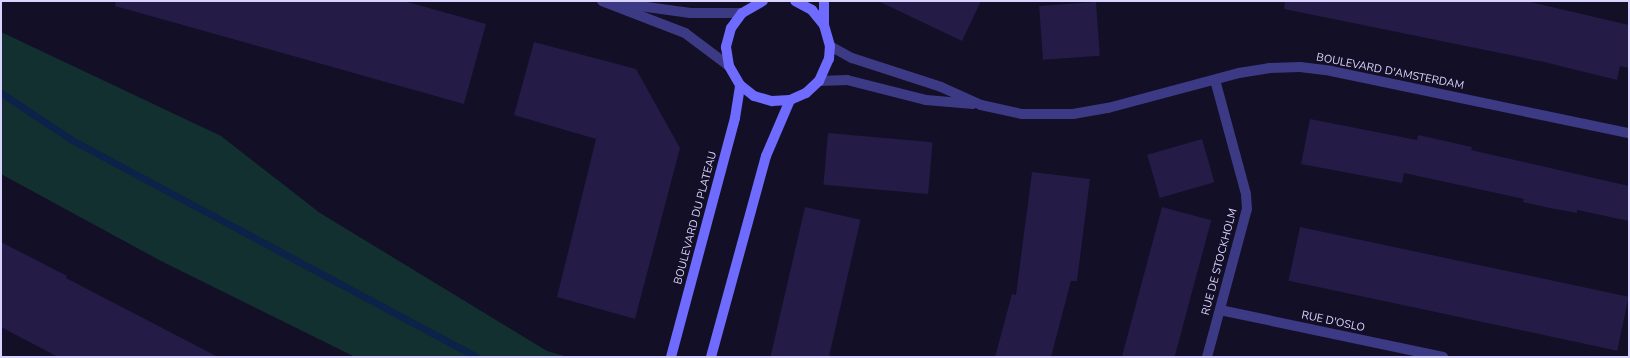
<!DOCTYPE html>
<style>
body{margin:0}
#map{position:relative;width:1630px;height:358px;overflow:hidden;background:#130f26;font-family:"Nunito Sans",sans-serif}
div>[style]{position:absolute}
.green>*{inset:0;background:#12302f}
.stream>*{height:7px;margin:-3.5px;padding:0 3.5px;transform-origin:3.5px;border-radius:3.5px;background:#0c2248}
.building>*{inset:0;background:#241b47;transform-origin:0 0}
.minor>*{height:10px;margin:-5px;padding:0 5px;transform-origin:5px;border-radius:5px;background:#3d3a85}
.tertiary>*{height:10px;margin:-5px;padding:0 5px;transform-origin:5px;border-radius:5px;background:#3d3a85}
.secondary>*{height:10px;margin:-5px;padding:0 5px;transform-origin:5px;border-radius:5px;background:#6f6bff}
span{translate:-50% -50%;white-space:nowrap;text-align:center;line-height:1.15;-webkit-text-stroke:4px #130f26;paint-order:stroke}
.street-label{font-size:11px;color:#d9d4ff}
.frame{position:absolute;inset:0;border:2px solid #d9d4ff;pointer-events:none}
</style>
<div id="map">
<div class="green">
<i style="clip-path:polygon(1px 32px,221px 136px,320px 213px,547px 351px,568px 357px,355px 357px,161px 261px,1px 174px)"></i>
</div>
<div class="stream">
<i style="left:1px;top:93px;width:85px;rotate:33.5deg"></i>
<i style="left:72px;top:140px;width:459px;rotate:28.2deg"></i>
</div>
<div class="building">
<i style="clip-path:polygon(116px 1px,404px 1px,486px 24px,464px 104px,115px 6px)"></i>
<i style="clip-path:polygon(878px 1px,981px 1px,962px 41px)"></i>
<i style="clip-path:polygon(1285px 1px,1526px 1px,1629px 25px,1629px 68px,1620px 66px,1617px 80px,1544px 62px,1284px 9px)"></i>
<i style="left:1096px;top:2px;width:54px;height:57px;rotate:86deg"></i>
<i style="clip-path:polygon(534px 42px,636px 69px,680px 148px,635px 319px,557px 297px,596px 139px,514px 115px)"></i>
<i style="clip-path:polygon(1310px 119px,1417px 140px,1418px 135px,1472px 147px,1471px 150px,1629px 186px,1629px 221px,1577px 210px,1577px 213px,1550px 208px,1523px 202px,1524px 199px,1404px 173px,1402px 183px,1301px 164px)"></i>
<i style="left:828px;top:133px;width:105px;height:52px;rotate:5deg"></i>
<i style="left:1202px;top:139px;width:45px;height:57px;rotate:74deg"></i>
<i style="clip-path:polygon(1032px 172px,1090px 179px,1077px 281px,1071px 281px,1051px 357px,995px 357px,1012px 294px,1016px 295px)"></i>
<i style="left:805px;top:207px;width:57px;height:155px;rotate:13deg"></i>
<i style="left:1162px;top:207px;width:51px;height:156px;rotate:15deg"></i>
<i style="left:1300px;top:227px;width:336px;height:55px;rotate:12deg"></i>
<i style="clip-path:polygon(1px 242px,67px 276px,66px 278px,218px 357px,58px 357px,1px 327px)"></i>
</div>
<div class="minor">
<i style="left:1220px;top:310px;width:228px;rotate:11.9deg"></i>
<i style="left:1207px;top:357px;width:153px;rotate:-74.9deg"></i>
<i style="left:1247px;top:209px;width:15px;rotate:-94deg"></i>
<i style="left:1246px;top:194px;width:118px;rotate:-105.2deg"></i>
</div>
<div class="tertiary">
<i style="left:602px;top:1px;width:89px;rotate:21.1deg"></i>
<i style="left:685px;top:33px;width:55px;rotate:36.9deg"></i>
<i style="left:618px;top:3px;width:73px;rotate:7.9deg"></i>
<i style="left:690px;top:13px;width:52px"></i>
<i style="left:830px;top:46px;width:25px;rotate:29deg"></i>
<i style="left:852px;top:58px;width:94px;rotate:18deg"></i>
<i style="left:941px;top:87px;width:44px;rotate:24.2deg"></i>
<i style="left:981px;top:105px;width:42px;rotate:12.4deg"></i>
<i style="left:1022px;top:114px;width:51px"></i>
<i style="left:1073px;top:114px;width:36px;rotate:-10deg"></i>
<i style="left:1108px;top:108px;width:136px;rotate:-15deg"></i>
<i style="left:1239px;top:73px;width:30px;rotate:-9deg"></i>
<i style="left:1269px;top:68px;width:31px;rotate:-2deg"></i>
<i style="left:1300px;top:67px;width:31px;rotate:7deg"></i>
<i style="left:1331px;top:71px;width:304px;rotate:11.8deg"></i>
<i style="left:819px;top:81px;width:28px;rotate:-2deg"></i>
<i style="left:847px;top:80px;width:81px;rotate:14.2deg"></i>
<i style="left:926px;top:100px;width:47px;rotate:4.9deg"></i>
</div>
<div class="secondary">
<i style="left:763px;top:1px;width:24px;rotate:150deg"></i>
<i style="left:742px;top:13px;width:19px;rotate:126deg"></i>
<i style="left:731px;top:28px;width:20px;rotate:105deg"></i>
<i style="left:726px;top:47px;width:19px;rotate:81deg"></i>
<i style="left:729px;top:66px;width:22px;rotate:60deg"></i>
<i style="left:740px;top:85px;width:18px;rotate:38deg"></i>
<i style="left:754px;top:96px;width:19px;rotate:16deg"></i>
<i style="left:772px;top:101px;width:18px;rotate:-3deg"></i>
<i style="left:790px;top:100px;width:17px;rotate:-24deg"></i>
<i style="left:806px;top:93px;width:18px;rotate:-43deg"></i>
<i style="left:819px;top:81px;width:24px;rotate:-66deg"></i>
<i style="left:829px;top:59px;width:13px;rotate:-86deg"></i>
<i style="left:830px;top:46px;width:22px;rotate:-106deg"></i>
<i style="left:824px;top:25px;width:19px;rotate:-129deg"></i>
<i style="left:812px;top:10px;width:19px;rotate:-152deg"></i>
<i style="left:824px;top:25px;width:24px;rotate:-90deg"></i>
<i style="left:671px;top:357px;width:247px;rotate:-75deg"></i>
<i style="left:735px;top:118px;width:33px;rotate:-81deg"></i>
<i style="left:711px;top:357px;width:208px;rotate:-74.7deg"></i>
<i style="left:766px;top:156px;width:61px;rotate:-66.8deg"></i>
</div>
<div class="street-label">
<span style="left:1390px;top:72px;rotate:11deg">BOULEVARD D'AMSTERDAM</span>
<span style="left:696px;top:218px;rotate:-75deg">BOULEVARD DU PLATEAU</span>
<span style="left:1220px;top:262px;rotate:-75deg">RUE DE STOCKHOLM</span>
<span style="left:1333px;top:322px;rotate:12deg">RUE D'OSLO</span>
</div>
<div class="frame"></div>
</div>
